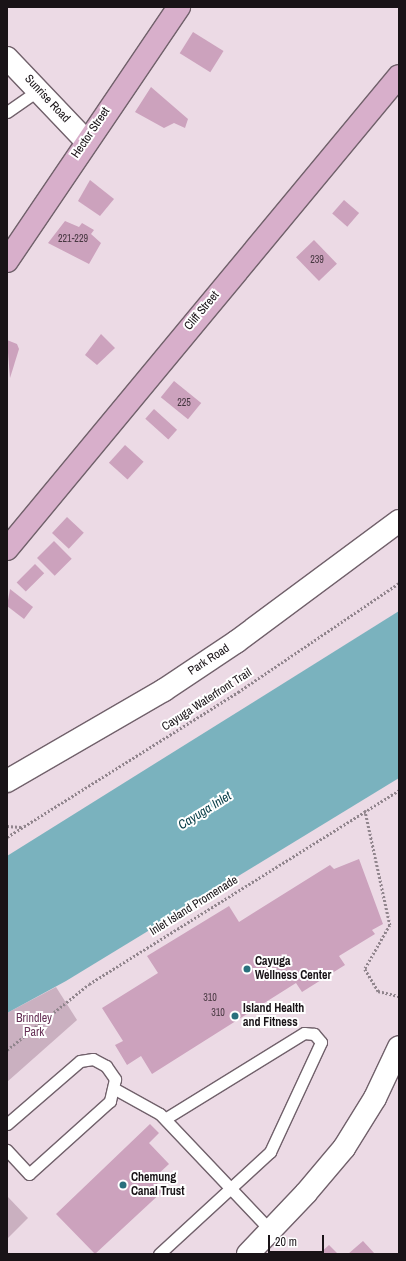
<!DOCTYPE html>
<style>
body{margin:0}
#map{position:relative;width:406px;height:1261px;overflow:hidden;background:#ecdae5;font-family:"Archivo Narrow",sans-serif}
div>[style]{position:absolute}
.green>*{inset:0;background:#cab0c0}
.water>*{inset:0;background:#7ab2be}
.building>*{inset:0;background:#cca2bd;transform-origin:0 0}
.path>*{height:2.5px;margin-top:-1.25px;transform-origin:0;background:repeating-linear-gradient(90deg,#91858d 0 2px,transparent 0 4px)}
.roads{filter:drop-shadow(1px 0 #71616b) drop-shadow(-1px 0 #71616b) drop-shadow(0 1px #71616b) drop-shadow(0 -1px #71616b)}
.service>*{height:11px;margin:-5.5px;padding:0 5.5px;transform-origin:5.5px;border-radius:5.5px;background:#fff}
.minor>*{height:22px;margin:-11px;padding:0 11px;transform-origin:11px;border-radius:11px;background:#fff}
.secondary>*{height:22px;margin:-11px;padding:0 11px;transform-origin:11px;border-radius:11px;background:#fff}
.primary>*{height:22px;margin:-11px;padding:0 11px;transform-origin:11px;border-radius:11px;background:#d8afcb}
.dots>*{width:11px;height:11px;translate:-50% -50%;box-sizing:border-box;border:2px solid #fff;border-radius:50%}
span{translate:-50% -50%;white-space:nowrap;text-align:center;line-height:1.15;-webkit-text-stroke:4px #fff;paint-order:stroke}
.number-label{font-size:10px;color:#463740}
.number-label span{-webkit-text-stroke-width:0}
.street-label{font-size:12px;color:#191317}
.poi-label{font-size:12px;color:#191317;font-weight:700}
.left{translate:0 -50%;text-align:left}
.park-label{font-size:12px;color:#673257}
.water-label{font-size:13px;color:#0b404a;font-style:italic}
.frame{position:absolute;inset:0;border:8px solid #191317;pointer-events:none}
.scale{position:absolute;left:268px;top:1235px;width:56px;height:18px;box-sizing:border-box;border:2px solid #191317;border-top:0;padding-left:5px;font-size:12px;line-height:14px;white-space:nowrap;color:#191317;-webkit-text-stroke:3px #fff;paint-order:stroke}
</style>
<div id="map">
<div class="green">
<i style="clip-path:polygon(56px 987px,77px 1020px,7px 1082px,7px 1013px)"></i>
<i style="clip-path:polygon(7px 1196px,28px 1218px,7px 1239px)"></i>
</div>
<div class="water">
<i style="clip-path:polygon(399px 611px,399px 778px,66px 981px,7px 1013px,7px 856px)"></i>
</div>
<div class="building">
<i style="left:193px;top:32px;width:36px;height:25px;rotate:32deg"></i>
<i style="clip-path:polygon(151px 87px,188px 119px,185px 128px,174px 123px,164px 128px,135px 112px)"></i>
<i style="clip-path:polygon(90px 180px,114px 199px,100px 216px,78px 201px)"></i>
<i style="left:344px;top:200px;width:20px;height:18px;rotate:41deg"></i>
<i style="clip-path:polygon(65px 221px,79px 227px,82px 223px,94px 230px,91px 234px,101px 243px,89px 264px,48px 243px)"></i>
<i style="left:314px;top:240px;width:33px;height:25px;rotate:46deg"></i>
<i style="clip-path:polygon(101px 334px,115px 348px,97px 365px,85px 355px)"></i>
<i style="clip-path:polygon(7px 340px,17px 344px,19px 349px,10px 378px)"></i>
<i style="left:174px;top:381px;width:35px;height:21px;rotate:39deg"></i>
<i style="left:154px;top:409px;width:31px;height:13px;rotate:42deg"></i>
<i style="left:125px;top:445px;width:25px;height:24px;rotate:42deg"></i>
<i style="left:67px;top:517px;width:23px;height:22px;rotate:43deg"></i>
<i style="left:54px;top:541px;width:25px;height:24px;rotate:45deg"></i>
<i style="left:35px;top:564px;width:13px;height:26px;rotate:45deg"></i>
<i style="clip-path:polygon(10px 589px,33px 607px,24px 619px,7px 606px)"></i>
<i style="clip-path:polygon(359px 859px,383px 924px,372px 930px,375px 934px,339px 956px,345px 965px,302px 992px,296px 983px,152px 1074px,141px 1056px,127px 1065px,115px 1045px,123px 1041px,102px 1008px,158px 973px,147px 956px,229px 906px,239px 922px,330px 865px,334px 869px)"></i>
<i style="clip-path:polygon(150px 1124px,159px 1133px,149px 1143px,169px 1164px,153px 1179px,164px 1190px,95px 1254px,56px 1214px)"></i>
<i style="clip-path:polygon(363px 1241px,375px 1254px,348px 1254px)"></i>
<i style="clip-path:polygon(329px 1245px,338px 1254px,319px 1254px)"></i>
</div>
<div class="path">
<i style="left:365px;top:810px;width:118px;rotate:77.7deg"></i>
<i style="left:390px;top:925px;width:51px;rotate:119.6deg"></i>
<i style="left:365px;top:969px;width:26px;rotate:59deg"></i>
<i style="left:378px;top:991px;width:21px;rotate:14deg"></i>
<i style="left:7px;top:826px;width:14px;rotate:4deg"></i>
<i style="left:7px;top:837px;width:273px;rotate:-32.1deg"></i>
<i style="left:238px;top:692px;width:194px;rotate:-34.1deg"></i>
<i style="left:7px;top:1050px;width:105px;rotate:-38.8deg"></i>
<i style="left:89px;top:984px;width:366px;rotate:-32deg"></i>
</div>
<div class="roads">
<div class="service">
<i style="left:7px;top:112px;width:39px;rotate:-35deg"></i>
<i style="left:115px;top:1089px;width:51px;rotate:29.1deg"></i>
<i style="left:160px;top:1114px;width:161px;rotate:46.5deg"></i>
<i style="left:7px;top:1124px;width:96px;rotate:-40.8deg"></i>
<i style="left:80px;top:1061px;width:13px;rotate:-9deg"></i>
<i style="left:93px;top:1059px;width:15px;rotate:28deg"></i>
<i style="left:106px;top:1066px;width:16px;rotate:55deg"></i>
<i style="left:115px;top:1079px;width:23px;rotate:103deg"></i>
<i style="left:110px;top:1101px;width:109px;rotate:138deg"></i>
<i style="left:29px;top:1174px;width:33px;rotate:-133deg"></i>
<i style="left:159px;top:1254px;width:151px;rotate:-42.6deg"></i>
<i style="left:270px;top:1152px;width:121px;rotate:-65.1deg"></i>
<i style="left:321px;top:1042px;width:11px;rotate:-131deg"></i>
<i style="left:314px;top:1034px;width:10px;rotate:-174deg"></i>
<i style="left:304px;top:1033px;width:163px;rotate:148.3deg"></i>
</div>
<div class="minor">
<i style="left:7px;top:58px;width:115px;rotate:46.4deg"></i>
<i style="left:7px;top:781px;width:181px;rotate:-30.1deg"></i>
<i style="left:164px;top:690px;width:87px;rotate:-33.7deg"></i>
<i style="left:236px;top:642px;width:203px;rotate:-36.6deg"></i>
</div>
<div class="secondary">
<i style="left:248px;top:1254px;width:84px;rotate:-46.4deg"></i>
<i style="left:306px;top:1193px;width:59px;rotate:-49.8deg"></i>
<i style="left:344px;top:1148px;width:59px;rotate:-58.2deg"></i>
<i style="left:375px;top:1098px;width:56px;rotate:-64.8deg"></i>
</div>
<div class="primary">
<i style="left:7px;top:261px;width:307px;rotate:-55.9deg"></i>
<i style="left:7px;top:549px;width:614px;rotate:-50.35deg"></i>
</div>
</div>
<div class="dots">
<i style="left:247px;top:969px;background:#29707d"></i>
<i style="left:235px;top:1016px;background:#29707d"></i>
<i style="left:123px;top:1185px;background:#29707d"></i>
</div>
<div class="number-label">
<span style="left:73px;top:239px">221-229</span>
<span style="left:317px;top:260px">239</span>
<span style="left:184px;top:403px">225</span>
<span style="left:210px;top:998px">310</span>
<span style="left:218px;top:1013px">310</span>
</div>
<div class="street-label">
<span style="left:47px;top:99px;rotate:47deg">Sunrise Road</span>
<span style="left:91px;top:133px;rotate:-56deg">Hector Street</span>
<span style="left:202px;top:311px;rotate:-50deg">Cliff Street</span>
<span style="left:209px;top:660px;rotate:-33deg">Park Road</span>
<span style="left:207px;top:700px;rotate:-33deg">Cayuga Waterfront Trail</span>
<span style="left:194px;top:906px;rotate:-32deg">Inlet Island Promenade</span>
</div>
<div class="poi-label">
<span class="left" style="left:255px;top:969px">Cayuga<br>Wellness Center</span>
<span class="left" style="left:243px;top:1016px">Island Health<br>and Fitness</span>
<span class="left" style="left:131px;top:1185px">Chemung<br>Canal Trust</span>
</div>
<div class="park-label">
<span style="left:34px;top:1026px">Brindley<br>Park</span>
</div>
<div class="water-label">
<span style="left:205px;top:811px;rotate:-32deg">Cayuga Inlet</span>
</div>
<div class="frame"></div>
<div class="scale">20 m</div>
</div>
